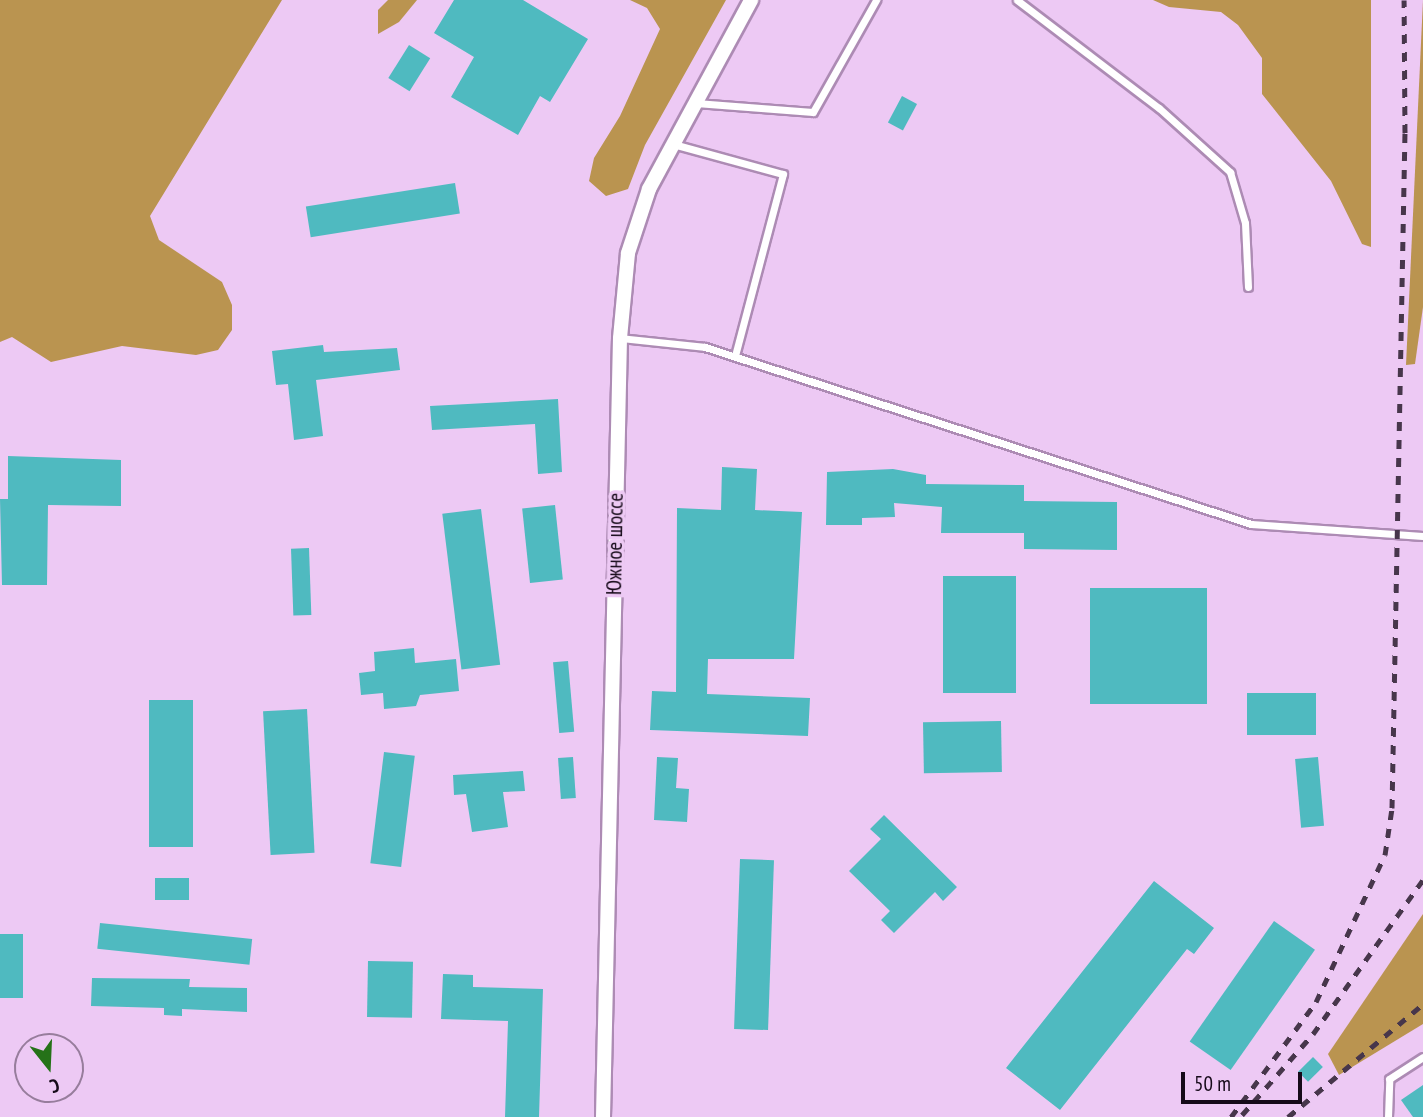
<!DOCTYPE html>
<meta charset="utf-8">
<style>
body{margin:0}
#map{position:relative;width:1423px;height:1117px;overflow:hidden;background:#edc9f4;font-family:"PT Sans Narrow",sans-serif}
div>[style]{position:absolute}
.forest>*{inset:0;background:#ba9450}
.building>*{inset:0;background:#4fbac0;transform-origin:0 0}
.roads{filter:drop-shadow(2px 0 #ad8bb4) drop-shadow(-2px 0 #ad8bb4) drop-shadow(0 2px #ad8bb4) drop-shadow(0 -2px #ad8bb4)}
.lane>*{height:7px;margin:-3.5px;padding:0 3.5px;transform-origin:3.5px;border-radius:3.5px;background:#fff}
.street>*{height:14px;margin:-7px;padding:0 7px;transform-origin:7px;border-radius:7px;background:#fff}
.rail>*{height:5px;margin-top:-2.5px;transform-origin:0;background:repeating-linear-gradient(90deg,#47364b 0 9px,transparent 0 18px)}
span{translate:-50% -50%;white-space:nowrap;text-align:center;line-height:1.15;-webkit-text-stroke:7px #edc9f4;paint-order:stroke}
.street-label{font-size:21px;color:#160a19}
.north{position:absolute;left:14px;top:1033px;width:70px;height:70px;box-sizing:border-box;background:#edc9f4;border:2px solid #977d9c;border-radius:50%;rotate:162deg;font-size:19px;font-weight:700;line-height:28px;text-align:center;color:#160a19}
.north::after{content:'';display:block;margin:auto;width:24px;height:32px;background:#257218;clip-path:polygon(50% 0,100% 100%,50% 72%,0 100%)}
.scale{position:absolute;left:1181px;top:1072px;width:121px;height:32px;box-sizing:border-box;border:4px solid #160a19;border-top:0;padding-left:9px;font-size:21px;line-height:24px;white-space:nowrap;color:#160a19;-webkit-text-stroke:5px #edc9f4;paint-order:stroke}
</style>
<div id="map">
<div class="forest">
<i style="clip-path:polygon(0 0,282px 0,150px 216px,159px 240px,222px 282px,232px 305px,232px 330px,218px 350px,196px 355px,122px 346px,51px 362px,12px 337px,0 342px)"></i>
<i style="clip-path:polygon(388px 0,417px 0,399px 22px,378px 34px,378px 10px)"></i>
<i style="clip-path:polygon(630px 0,726px 0,645px 145px,628px 189px,606px 196px,589px 181px,594px 158px,620px 116px,660px 29px,647px 8px)"></i>
<i style="clip-path:polygon(1153px 0,1371px 0,1371px 247px,1362px 244px,1331px 181px,1262px 94px,1262px 58px,1238px 25px,1221px 12px,1169px 7px)"></i>
<i style="clip-path:polygon(1423px 0,1423px 307px,1415px 364px,1406px 365px)"></i>
<i style="clip-path:polygon(1423px 914px,1423px 1024px,1339px 1075px,1328px 1054px)"></i>
</div>
<div class="building">
<i style="clip-path:polygon(454px 0,523px 0,588px 39px,550px 102px,540px 96px,518px 135px,451px 97px,474px 57px,434px 33px)"></i>
<i style="left:409px;top:45px;width:25px;height:39px;rotate:32deg"></i>
<i style="left:902px;top:96px;width:17px;height:30px;rotate:28deg"></i>
<i style="left:455px;top:183px;width:31px;height:151px;rotate:81deg"></i>
<i style="clip-path:polygon(323px 345px,324px 352px,397px 348px,400px 370px,316px 380px,323px 436px,294px 440px,288px 384px,276px 385px,272px 351px)"></i>
<i style="clip-path:polygon(558px 399px,562px 472px,538px 474px,535px 424px,432px 430px,430px 406px)"></i>
<i style="clip-path:polygon(8px 456px,121px 460px,121px 506px,48px 505px,47px 585px,2px 585px,0 499px,8px 499px)"></i>
<i style="clip-path:polygon(722px 467px,757px 469px,755px 510px,802px 512px,794px 659px,708px 659px,707px 694px,810px 698px,808px 736px,650px 730px,652px 691px,676px 692px,677px 508px,721px 510px)"></i>
<i style="clip-path:polygon(893px 469px,926px 475px,926px 484px,1024px 485px,1024px 501px,1117px 502px,1117px 550px,1024px 549px,1024px 533px,941px 533px,942px 507px,894px 503px,895px 517px,862px 518px,862px 525px,826px 525px,827px 472px)"></i>
<i style="left:555px;top:505px;width:75px;height:33px;rotate:84deg"></i>
<i style="left:481px;top:509px;width:157px;height:39px;rotate:83deg"></i>
<i style="left:309px;top:548px;width:67px;height:18px;rotate:88deg"></i>
<i style="left:1016px;top:576px;width:117px;height:73px;rotate:90deg"></i>
<i style="left:1090px;top:588px;width:117px;height:116px"></i>
<i style="clip-path:polygon(414px 648px,415px 663px,456px 659px,459px 691px,420px 695px,416px 706px,384px 709px,383px 693px,361px 695px,359px 673px,375px 671px,374px 652px)"></i>
<i style="left:568px;top:661px;width:71px;height:15px;rotate:85deg"></i>
<i style="left:1247px;top:693px;width:69px;height:42px"></i>
<i style="left:149px;top:700px;width:44px;height:147px"></i>
<i style="left:307px;top:709px;width:144px;height:44px;rotate:87deg"></i>
<i style="left:1001px;top:721px;width:51px;height:78px;rotate:89deg"></i>
<i style="left:384px;top:752px;width:31px;height:112px;rotate:7deg"></i>
<i style="left:573px;top:757px;width:41px;height:15px;rotate:86deg"></i>
<i style="clip-path:polygon(657px 757px,678px 758px,676px 788px,689px 789px,687px 822px,654px 820px)"></i>
<i style="left:1318px;top:757px;width:69px;height:23px;rotate:85deg"></i>
<i style="clip-path:polygon(523px 771px,525px 791px,503px 792px,508px 827px,472px 832px,466px 794px,454px 795px,453px 775px)"></i>
<i style="clip-path:polygon(884px 815px,957px 887px,943px 901px,935px 892px,894px 933px,881px 920px,890px 911px,849px 871px,881px 839px,870px 829px)"></i>
<i style="left:740px;top:859px;width:34px;height:170px;rotate:2deg"></i>
<i style="left:155px;top:878px;width:34px;height:22px"></i>
<i style="clip-path:polygon(1154px 881px,1214px 928px,1194px 954px,1187px 949px,1060px 1110px,1006px 1068px)"></i>
<i style="left:1274px;top:921px;width:50px;height:147px;rotate:35deg"></i>
<i style="left:100px;top:923px;width:153px;height:26px;rotate:6deg"></i>
<i style="left:0;top:934px;width:23px;height:64px"></i>
<i style="left:368px;top:961px;width:45px;height:56px;rotate:1deg"></i>
<i style="clip-path:polygon(443px 974px,473px 975px,473px 987px,543px 989px,539px 1117px,505px 1117px,508px 1021px,441px 1019px)"></i>
<i style="clip-path:polygon(92px 978px,190px 979px,189px 987px,247px 988px,247px 1012px,182px 1009px,182px 1016px,164px 1015px,164px 1008px,91px 1006px)"></i>
<i style="left:1313px;top:1057px;width:14px;height:21px;rotate:45deg"></i>
<i style="clip-path:polygon(1423px 1085px,1423px 1117px,1413px 1117px,1401px 1100px)"></i>
</div>
<div class="roads">
<div class="lane">
<i style="left:1017px;top:0;width:178px;rotate:37.3deg"></i>
<i style="left:1159px;top:108px;width:96px;rotate:42deg"></i>
<i style="left:1230px;top:172px;width:53px;rotate:73.6deg"></i>
<i style="left:1245px;top:223px;width:64px;rotate:87.3deg"></i>
<i style="left:696px;top:103px;width:117px;rotate:4.4deg"></i>
<i style="left:813px;top:112px;width:129px;rotate:-60.6deg"></i>
<i style="left:673px;top:144px;width:114px;rotate:15.3deg"></i>
<i style="left:783px;top:174px;width:188px;rotate:104.8deg"></i>
<i style="left:620px;top:338px;width:85px;rotate:6deg"></i>
<i style="left:705px;top:347px;width:574px;rotate:17.96deg"></i>
<i style="left:1251px;top:524px;width:172px;rotate:4deg"></i>
<i style="left:1388px;top:1117px;width:38px;rotate:-88deg"></i>
<i style="left:1389px;top:1079px;width:40px;rotate:-32.9deg"></i>
</div>
<div class="street">
<i style="left:603px;top:1117px;width:779px;rotate:-88.75deg"></i>
<i style="left:620px;top:338px;width:85px;rotate:-84.6deg"></i>
<i style="left:628px;top:253px;width:67px;rotate:-71.8deg"></i>
<i style="left:649px;top:189px;width:215px;rotate:-61.6deg"></i>
</div>
</div>
<div class="rail">
<i style="left:1242px;top:1115px;width:108px;rotate:-48.8deg"></i>
<i style="left:1313px;top:1034px;width:189px;rotate:-54.5deg"></i>
<i style="left:1231px;top:1117px;width:143px;rotate:-53.5deg"></i>
<i style="left:1316px;top:1002px;width:162px;rotate:-64.9deg"></i>
<i style="left:1385px;top:855px;width:48px;rotate:-81.5deg"></i>
<i style="left:1392px;top:808px;width:675px;rotate:-88.9deg"></i>
<i style="left:1405px;top:133px;width:133px;rotate:-90.4deg"></i>
<i style="left:1288px;top:1117px;width:176px;rotate:-39.9deg"></i>
</div>
<div class="street-label">
<span style="left:615px;top:544px;rotate:-89deg">Южное шоссе</span>
</div>
<div class="north">С</div>
<div class="scale">50 m</div>
</div>
